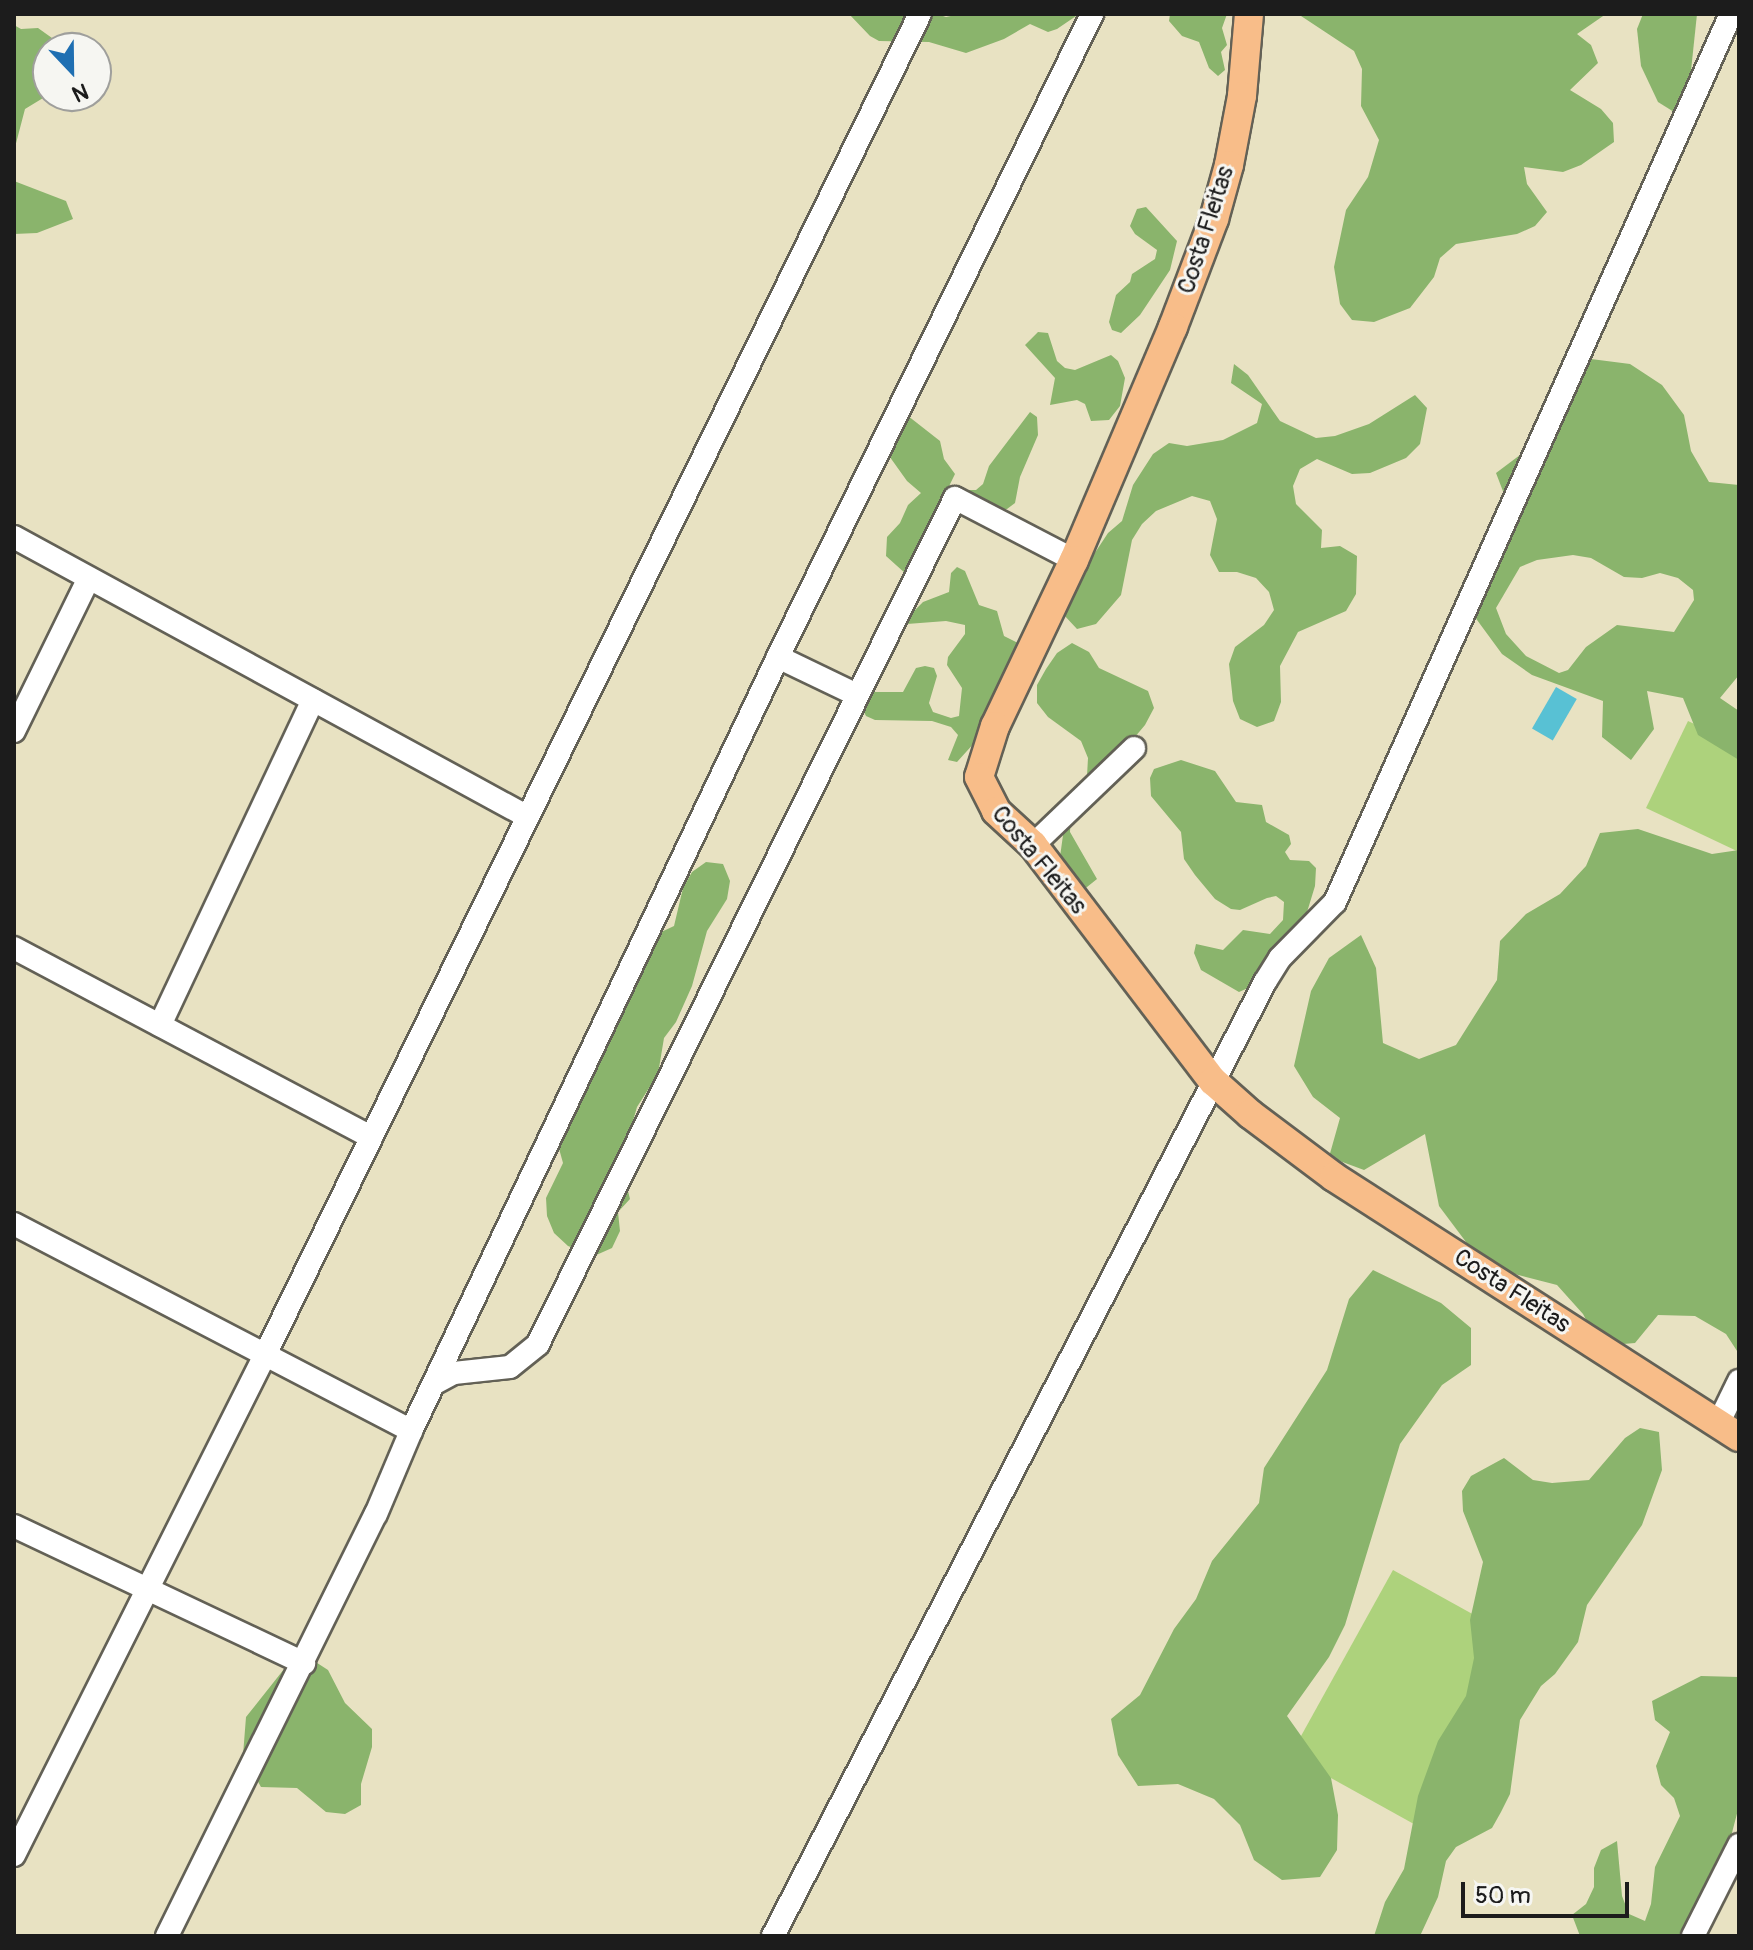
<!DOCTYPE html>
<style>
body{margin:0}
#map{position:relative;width:1753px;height:1950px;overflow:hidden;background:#e8e2c2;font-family:Pangolin,sans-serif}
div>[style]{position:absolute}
.green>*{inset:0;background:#add27c;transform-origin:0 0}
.forest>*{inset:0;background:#8ab46c}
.water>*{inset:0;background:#58c1d4;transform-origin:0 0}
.roads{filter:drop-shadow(2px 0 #636156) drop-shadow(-2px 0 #636156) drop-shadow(0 2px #636156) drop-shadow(0 -2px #636156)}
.minor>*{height:22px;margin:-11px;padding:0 11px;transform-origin:11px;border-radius:11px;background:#fff}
.major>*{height:28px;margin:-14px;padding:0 14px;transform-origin:14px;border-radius:14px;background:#f8bd89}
span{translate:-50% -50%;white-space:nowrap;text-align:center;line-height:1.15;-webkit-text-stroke:6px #f6f6f2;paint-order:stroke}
.street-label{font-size:24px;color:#1c1c1c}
.frame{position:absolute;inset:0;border:16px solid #1c1c1c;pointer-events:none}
.north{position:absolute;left:32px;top:32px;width:80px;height:80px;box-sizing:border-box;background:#f6f6f2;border:2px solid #9f9f9c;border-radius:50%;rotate:158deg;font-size:22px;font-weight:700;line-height:32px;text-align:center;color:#1c1c1c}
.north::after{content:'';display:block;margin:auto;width:28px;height:36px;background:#1f6fb2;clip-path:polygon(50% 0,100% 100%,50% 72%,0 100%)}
.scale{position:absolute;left:1461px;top:1882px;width:168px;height:36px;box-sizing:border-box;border:4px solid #1c1c1c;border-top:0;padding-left:10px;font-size:24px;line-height:28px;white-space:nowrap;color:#1c1c1c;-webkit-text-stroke:6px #f6f6f2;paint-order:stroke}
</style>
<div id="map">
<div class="green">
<i style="clip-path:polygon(1688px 721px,1739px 745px,1739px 852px,1646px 808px)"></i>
<i style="left:1393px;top:1570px;width:145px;height:212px;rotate:29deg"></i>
</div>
<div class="forest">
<i style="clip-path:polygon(849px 14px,937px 14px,946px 17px,960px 14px,1079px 14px,1057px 29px,1048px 32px,1030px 24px,1004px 39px,966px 53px,929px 42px,879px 41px,870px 36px)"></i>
<i style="clip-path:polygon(1170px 14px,1227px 14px,1222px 28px,1227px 45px,1221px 52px,1225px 70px,1218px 76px,1209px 68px,1199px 42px,1182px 36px,1169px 21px)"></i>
<i style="clip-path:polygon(1298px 14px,1606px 14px,1577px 34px,1591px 45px,1598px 63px,1570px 90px,1601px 109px,1613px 123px,1614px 142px,1581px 165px,1563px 172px,1524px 167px,1527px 184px,1547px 212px,1535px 226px,1517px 234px,1456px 244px,1440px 258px,1434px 277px,1410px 308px,1374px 322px,1352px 320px,1340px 304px,1334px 267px,1346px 210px,1368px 177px,1379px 140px,1361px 106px,1362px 69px,1354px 51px)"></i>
<i style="clip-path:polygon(1643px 14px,1697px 14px,1688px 99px,1674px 112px,1658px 102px,1641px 66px,1637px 29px)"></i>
<i style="clip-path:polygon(14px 25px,21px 29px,38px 28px,52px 38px,56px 48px,48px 48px,48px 95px,25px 109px,14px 151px)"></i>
<i style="clip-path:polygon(14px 181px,66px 201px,73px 219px,37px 233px,14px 234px)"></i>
<i style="clip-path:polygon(1146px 207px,1177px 241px,1170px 270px,1140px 315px,1121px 333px,1112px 330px,1109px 322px,1116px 295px,1130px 282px,1132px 274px,1155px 259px,1157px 250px,1135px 234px,1130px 226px,1137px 209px)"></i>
<i style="clip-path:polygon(1038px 332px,1048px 333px,1057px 361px,1065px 368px,1075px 370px,1111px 355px,1118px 361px,1125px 378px,1120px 406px,1109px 420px,1091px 421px,1085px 404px,1077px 400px,1050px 405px,1055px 378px,1025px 345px)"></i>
<i style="clip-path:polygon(evenodd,1591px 359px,1630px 364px,1662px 385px,1684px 415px,1691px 451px,1709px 482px,1739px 485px,1739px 675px,1720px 698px,1739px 711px,1739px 760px,1698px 735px,1683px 698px,1647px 691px,1654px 729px,1631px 760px,1602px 737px,1603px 701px,1532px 675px,1502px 654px,1458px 594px,1477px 561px,1508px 542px,1509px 507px,1496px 473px,1559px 426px,1565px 387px,1591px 359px,1573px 555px,1591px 558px,1624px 577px,1642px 578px,1660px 573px,1678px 578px,1693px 590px,1694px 600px,1674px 632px,1617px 625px,1586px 647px,1568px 670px,1559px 673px,1526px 656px,1506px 634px,1496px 608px,1520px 567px,1537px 560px,1573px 555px)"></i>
<i style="clip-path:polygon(1234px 364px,1248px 375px,1280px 421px,1316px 438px,1335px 436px,1369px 424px,1415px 395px,1427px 408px,1420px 444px,1406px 458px,1370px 473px,1352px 474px,1317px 459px,1300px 469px,1293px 486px,1296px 504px,1322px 530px,1321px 548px,1340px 546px,1357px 556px,1356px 594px,1346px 611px,1298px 632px,1280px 666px,1281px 702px,1274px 721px,1257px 727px,1240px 719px,1233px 701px,1229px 664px,1235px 647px,1264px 625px,1274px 610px,1269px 592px,1256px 578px,1237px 572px,1219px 572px,1210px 555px,1217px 519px,1210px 501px,1192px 496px,1156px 511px,1142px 524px,1132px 540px,1121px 595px,1096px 624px,1077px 629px,1063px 614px,1077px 580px,1108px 533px,1122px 521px,1133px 485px,1153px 454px,1169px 443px,1187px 446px,1223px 440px,1257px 423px,1262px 404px,1231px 383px)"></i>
<i style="clip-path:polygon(903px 412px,940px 441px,944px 459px,955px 474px,906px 574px,886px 556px,887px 537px,900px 523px,908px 505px,921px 493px,907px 481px,887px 453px)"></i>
<i style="clip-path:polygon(1030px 412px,1037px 417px,1038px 435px,1020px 477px,1015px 503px,1007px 509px,998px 509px,990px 503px,981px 503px,968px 517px,959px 514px,957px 490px,976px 490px,983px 484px,989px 466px)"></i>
<i style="clip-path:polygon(957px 567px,965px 571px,979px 605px,997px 611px,1004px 636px,1020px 644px,976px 741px,957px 762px,948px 760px,958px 735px,951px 727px,932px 721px,875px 720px,866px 716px,862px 708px,868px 692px,903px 692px,916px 668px,925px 666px,934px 668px,937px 676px,929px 703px,933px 712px,951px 718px,959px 716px,962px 688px,947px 665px,948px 657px,965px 634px,965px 625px,946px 621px,907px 624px,910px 615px,923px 602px,949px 592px,951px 573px)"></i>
<i style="clip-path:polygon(1072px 643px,1089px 652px,1099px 668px,1148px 691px,1154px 708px,1145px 725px,1071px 813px,1070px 832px,1097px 879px,1082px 891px,1059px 864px,1064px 828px,1076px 792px,1087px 776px,1088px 758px,1081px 741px,1048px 717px,1037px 703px,1037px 685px,1046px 669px,1057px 653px)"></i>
<i style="clip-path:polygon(1181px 760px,1215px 771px,1236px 802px,1262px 805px,1266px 822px,1289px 835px,1291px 844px,1285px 852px,1290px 860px,1309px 861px,1316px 868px,1315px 886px,1304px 922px,1269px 956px,1248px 988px,1239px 992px,1201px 970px,1194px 953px,1196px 944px,1223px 950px,1243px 930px,1270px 934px,1283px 920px,1284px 902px,1276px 896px,1267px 898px,1240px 910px,1231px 909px,1215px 899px,1195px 875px,1184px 859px,1181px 832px,1151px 796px,1150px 778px,1154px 769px)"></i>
<i style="clip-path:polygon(1638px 829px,1712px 854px,1739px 850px,1739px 1354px,1726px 1334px,1695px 1316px,1658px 1315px,1635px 1343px,1600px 1346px,1583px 1314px,1557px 1285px,1484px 1266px,1439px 1206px,1425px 1134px,1364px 1170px,1329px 1157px,1340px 1118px,1313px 1097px,1294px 1066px,1311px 991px,1329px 958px,1361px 935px,1376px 968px,1383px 1043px,1419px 1059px,1456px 1045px,1497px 980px,1500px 941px,1526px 914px,1560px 894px,1586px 866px,1600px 833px)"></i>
<i style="clip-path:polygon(706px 862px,723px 864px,730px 881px,727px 899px,707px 931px,692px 986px,676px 1022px,664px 1038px,658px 1074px,637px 1107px,621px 1163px,630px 1199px,618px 1212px,620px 1231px,612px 1248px,594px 1256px,568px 1246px,554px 1233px,547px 1216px,546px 1198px,563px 1163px,558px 1145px,547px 1130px,549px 1110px,562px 1097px,657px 934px,674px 926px,683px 888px,692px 872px)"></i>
<i style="clip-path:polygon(1373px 1270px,1441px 1303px,1471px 1328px,1471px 1365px,1442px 1385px,1400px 1444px,1345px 1625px,1329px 1657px,1287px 1716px,1331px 1778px,1338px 1815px,1337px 1850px,1320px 1877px,1282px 1880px,1254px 1860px,1240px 1825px,1214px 1799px,1178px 1784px,1138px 1786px,1118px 1755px,1111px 1719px,1140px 1695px,1174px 1629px,1196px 1599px,1212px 1561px,1259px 1503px,1264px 1468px,1327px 1370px,1349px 1299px)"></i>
<i style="clip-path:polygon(1640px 1428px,1659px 1432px,1662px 1470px,1642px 1525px,1587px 1605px,1578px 1642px,1555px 1674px,1541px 1686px,1520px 1720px,1510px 1794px,1501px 1812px,1492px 1828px,1456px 1847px,1446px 1861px,1438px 1897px,1420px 1936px,1374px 1936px,1385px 1902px,1404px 1869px,1418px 1796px,1438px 1741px,1466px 1696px,1474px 1658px,1470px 1620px,1483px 1562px,1463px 1511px,1462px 1491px,1471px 1476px,1504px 1458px,1533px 1480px,1552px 1483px,1589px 1480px,1625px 1438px)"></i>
<i style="clip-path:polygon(292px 1659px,311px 1659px,328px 1670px,345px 1703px,372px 1729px,372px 1747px,361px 1784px,361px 1805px,345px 1814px,326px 1812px,297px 1788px,261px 1787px,243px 1755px,246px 1717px)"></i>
<i style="clip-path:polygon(1701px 1676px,1739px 1677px,1739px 1806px,1723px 1867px,1695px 1936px,1580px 1936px,1572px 1915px,1586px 1904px,1594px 1887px,1594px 1868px,1601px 1850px,1617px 1841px,1622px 1896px,1629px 1914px,1645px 1921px,1651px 1904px,1655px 1867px,1680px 1816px,1674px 1798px,1661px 1785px,1656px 1766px,1670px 1732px,1655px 1720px,1652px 1701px)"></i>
</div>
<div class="water">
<i style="left:1556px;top:687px;width:24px;height:48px;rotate:30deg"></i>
</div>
<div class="roads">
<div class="minor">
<i style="left:14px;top:537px;width:585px;rotate:28.58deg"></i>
<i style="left:778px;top:657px;width:88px;rotate:25.7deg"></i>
<i style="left:14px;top:731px;width:170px;rotate:-63.9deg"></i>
<i style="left:1033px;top:845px;width:140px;rotate:-43.8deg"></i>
<i style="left:14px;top:948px;width:404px;rotate:27.9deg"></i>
<i style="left:160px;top:1025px;width:359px;rotate:-64.8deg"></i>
<i style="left:14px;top:1224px;width:448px;rotate:27.5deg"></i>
<i style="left:435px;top:1383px;width:21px;rotate:-28deg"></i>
<i style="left:454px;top:1373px;width:56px;rotate:-6.1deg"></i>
<i style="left:510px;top:1367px;width:36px;rotate:-39deg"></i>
<i style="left:538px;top:1344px;width:943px;rotate:-63.76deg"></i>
<i style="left:955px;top:498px;width:134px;rotate:27.5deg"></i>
<i style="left:1718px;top:1424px;width:48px;rotate:-64deg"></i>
<i style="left:14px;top:1526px;width:321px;rotate:25.3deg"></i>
<i style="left:14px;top:1855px;width:559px;rotate:-63.34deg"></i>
<i style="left:265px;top:1355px;width:1492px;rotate:-63.97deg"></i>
<i style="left:167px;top:1936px;width:471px;rotate:-63.7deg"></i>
<i style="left:376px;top:1514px;width:90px;rotate:-67.1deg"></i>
<i style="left:411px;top:1431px;width:857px;rotate:-64.63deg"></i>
<i style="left:778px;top:657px;width:716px;rotate:-63.97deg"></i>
<i style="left:773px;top:1936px;width:1073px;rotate:-62.72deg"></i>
<i style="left:1265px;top:982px;width:28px;rotate:-58deg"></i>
<i style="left:1280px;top:958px;width:78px;rotate:-45.5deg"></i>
<i style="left:1335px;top:902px;width:972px;rotate:-65.97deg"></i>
<i style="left:1693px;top:1936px;width:102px;rotate:-63.2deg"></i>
</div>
<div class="major">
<i style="left:1249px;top:14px;width:82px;rotate:94.9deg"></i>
<i style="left:1242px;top:96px;width:70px;rotate:100.7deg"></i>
<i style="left:1229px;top:165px;width:56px;rotate:105.5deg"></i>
<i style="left:1214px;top:219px;width:116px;rotate:110.8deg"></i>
<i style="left:1173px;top:327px;width:253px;rotate:113deg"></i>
<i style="left:1074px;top:560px;width:184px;rotate:115.4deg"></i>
<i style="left:995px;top:726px;width:53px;rotate:107.4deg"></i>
<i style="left:979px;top:777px;width:38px;rotate:63deg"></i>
<i style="left:996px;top:811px;width:50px;rotate:42.6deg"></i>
<i style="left:1033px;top:845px;width:297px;rotate:52.7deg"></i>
<i style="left:1213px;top:1081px;width:50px;rotate:41.7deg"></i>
<i style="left:1250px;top:1114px;width:105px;rotate:36.9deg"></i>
<i style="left:1334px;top:1177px;width:481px;rotate:32.7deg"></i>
</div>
</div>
<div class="street-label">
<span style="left:1206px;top:230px;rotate:-72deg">Costa Fleitas</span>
<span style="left:1039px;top:860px;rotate:50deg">Costa Fleitas</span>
<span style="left:1512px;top:1291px;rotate:33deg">Costa Fleitas</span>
</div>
<div class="frame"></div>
<div class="north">N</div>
<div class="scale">50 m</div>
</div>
